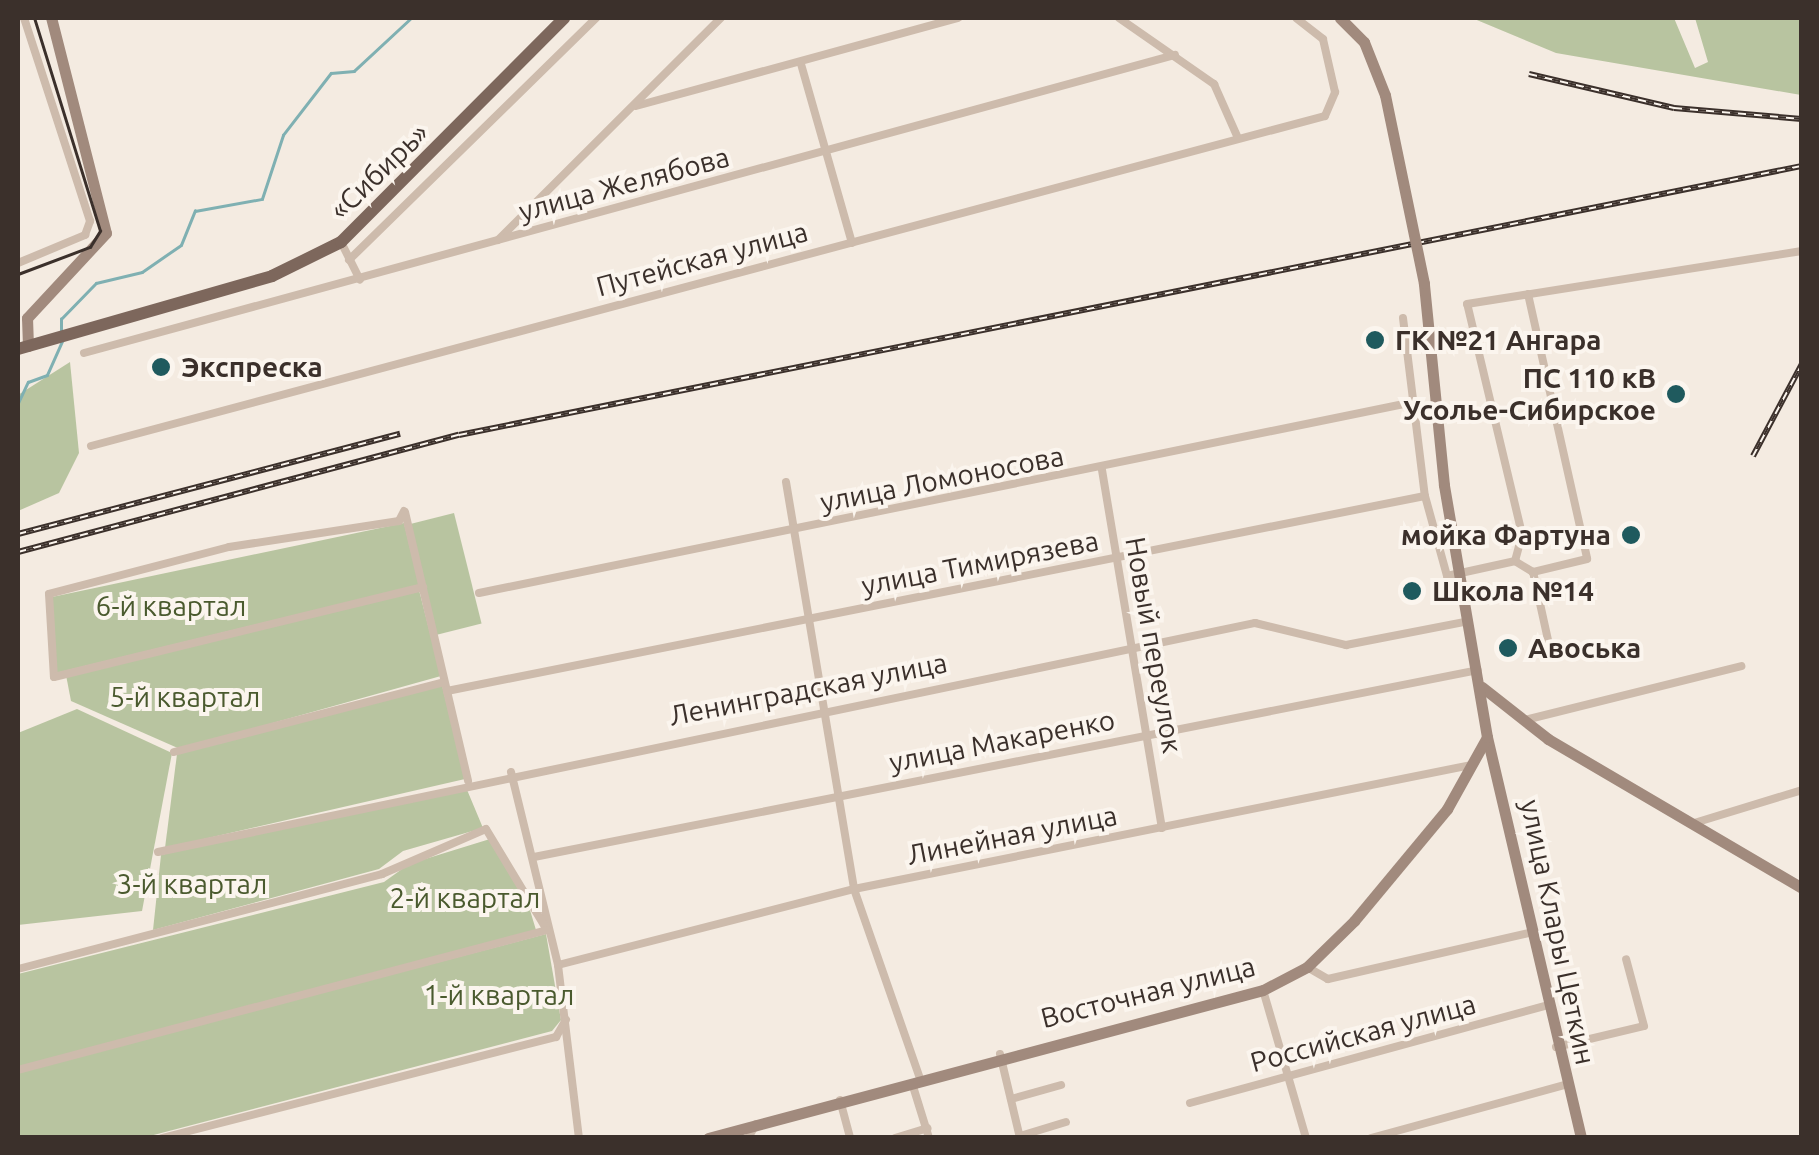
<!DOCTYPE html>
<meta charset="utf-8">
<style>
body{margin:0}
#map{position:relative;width:1819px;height:1155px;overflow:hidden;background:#f4ebe1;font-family:Ubuntu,sans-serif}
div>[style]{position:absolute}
.green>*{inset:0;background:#b8c4a0;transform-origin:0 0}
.stream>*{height:2.5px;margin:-1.25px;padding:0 1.25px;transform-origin:1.25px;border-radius:1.25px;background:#7fb0b2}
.street>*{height:8px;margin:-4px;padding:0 4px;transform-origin:4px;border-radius:4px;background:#cdbbac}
.secondary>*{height:11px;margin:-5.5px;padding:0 5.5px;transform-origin:5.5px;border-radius:5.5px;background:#a18a7d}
.primary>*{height:12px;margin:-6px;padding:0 6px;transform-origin:6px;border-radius:6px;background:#7d675c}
.tram>*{height:2.5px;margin:-1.25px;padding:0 1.25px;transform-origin:1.25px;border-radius:1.25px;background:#3b302b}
.rail>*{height:6px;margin-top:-3px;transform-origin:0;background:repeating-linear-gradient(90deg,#fbf5ee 0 8px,#3b302b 0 16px);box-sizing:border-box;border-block:2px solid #3b302b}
.secondary-bridge>*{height:11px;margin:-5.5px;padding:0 5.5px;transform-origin:5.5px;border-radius:5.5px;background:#a18a7d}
.dots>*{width:28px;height:28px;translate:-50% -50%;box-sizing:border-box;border:5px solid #fbf5ee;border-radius:50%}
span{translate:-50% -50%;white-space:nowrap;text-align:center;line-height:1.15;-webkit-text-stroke:8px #fbf5ee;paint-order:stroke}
.street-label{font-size:28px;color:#3b302b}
.poi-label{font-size:28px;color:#3b302b;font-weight:700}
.left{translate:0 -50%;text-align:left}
.right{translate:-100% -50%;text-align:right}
.park-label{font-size:28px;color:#4a5a2e}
.frame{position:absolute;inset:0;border:20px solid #3b302b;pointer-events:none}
</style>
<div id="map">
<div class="green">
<i style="clip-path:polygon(1472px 18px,1674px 18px,1695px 68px,1708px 62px,1695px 18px,1801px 18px,1801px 95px,1556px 53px)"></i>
<i style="clip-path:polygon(70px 362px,79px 453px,59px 493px,18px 511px,18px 395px)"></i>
<i style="left:454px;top:513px;width:114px;height:46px;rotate:76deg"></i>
<i style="clip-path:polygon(404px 523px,419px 585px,56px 673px,46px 607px,52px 597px)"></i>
<i style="clip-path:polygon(419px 590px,441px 676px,180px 749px,71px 701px,66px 675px)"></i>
<i style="clip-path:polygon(442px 685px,465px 779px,165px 848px,177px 754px)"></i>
<i style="clip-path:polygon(77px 709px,172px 753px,142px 911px,18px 925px,18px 733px)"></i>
<i style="clip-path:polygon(465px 785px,483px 828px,403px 851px,379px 869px,153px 930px,161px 855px)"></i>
<i style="clip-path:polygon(490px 839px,523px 887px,536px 930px,18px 1067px,18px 974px,384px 882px,409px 864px)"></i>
<i style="clip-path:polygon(546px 934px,561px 1020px,552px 1031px,146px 1137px,18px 1138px,18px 1072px)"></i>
</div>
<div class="stream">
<i style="left:61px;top:333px;width:14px;rotate:-90deg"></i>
<i style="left:61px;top:319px;width:50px;rotate:-45.8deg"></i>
<i style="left:96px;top:283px;width:47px;rotate:-13.4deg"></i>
<i style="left:142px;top:272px;width:47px;rotate:-34.7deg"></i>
<i style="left:181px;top:245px;width:37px;rotate:-68deg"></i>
<i style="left:195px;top:211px;width:68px;rotate:-10.2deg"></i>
<i style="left:262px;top:199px;width:67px;rotate:-71.8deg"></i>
<i style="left:283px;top:135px;width:78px;rotate:-52.3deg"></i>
<i style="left:331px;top:73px;width:23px;rotate:-5deg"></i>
<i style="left:354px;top:71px;width:78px;rotate:-42.9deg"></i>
<i style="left:18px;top:403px;width:23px;rotate:-65deg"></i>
<i style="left:28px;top:382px;width:20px;rotate:-20deg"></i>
<i style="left:47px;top:375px;width:37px;rotate:-66deg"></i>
</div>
<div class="street">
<i style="left:1119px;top:18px;width:116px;rotate:34.8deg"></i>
<i style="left:1214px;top:84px;width:57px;rotate:66.1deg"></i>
<i style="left:801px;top:64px;width:186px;rotate:74.1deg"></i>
<i style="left:636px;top:106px;width:334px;rotate:-15.3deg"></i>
<i style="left:498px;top:240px;width:315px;rotate:-44.9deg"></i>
<i style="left:341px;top:242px;width:42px;rotate:63.4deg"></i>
<i style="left:349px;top:260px;width:346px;rotate:-44.4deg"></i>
<i style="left:18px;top:263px;width:73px;rotate:-22.7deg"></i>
<i style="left:85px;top:235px;width:15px;rotate:-70deg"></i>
<i style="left:90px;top:221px;width:213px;rotate:-108deg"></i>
<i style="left:1528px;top:294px;width:271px;rotate:77.4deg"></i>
<i style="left:1587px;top:559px;width:56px;rotate:166.5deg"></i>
<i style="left:1403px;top:318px;width:179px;rotate:83deg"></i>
<i style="left:84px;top:353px;width:1131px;rotate:-15.28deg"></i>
<i style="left:91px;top:446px;width:1277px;rotate:-14.97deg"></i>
<i style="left:1325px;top:116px;width:26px;rotate:-67deg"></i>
<i style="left:1335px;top:92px;width:54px;rotate:-102.8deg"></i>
<i style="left:1323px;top:39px;width:34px;rotate:-142deg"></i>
<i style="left:1102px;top:470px;width:363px;rotate:80.5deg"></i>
<i style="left:786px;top:482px;width:413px;rotate:80.5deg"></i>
<i style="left:854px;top:889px;width:198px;rotate:70.8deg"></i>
<i style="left:404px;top:511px;width:11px;rotate:117deg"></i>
<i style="left:399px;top:521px;width:172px;rotate:171.3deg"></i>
<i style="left:229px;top:547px;width:186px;rotate:165.4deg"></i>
<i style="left:49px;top:594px;width:83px;rotate:86.6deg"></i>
<i style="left:54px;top:677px;width:380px;rotate:-13.7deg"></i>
<i style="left:405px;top:512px;width:276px;rotate:76.8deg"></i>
<i style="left:479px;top:593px;width:954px;rotate:-11.55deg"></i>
<i style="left:1550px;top:649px;width:79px;rotate:-102.4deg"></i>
<i style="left:1533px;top:572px;width:21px;rotate:-149deg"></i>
<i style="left:1515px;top:561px;width:28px;rotate:-75deg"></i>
<i style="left:1522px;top:534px;width:236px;rotate:-103.4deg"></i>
<i style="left:1467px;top:304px;width:339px;rotate:-9deg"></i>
<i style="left:447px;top:691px;width:997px;rotate:-11.28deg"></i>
<i style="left:1425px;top:496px;width:83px;rotate:74.6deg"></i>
<i style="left:1447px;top:576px;width:70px;rotate:-12.4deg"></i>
<i style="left:1525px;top:720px;width:223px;rotate:-14deg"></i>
<i style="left:174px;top:752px;width:279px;rotate:-14.5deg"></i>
<i style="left:511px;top:772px;width:199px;rotate:76.3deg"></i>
<i style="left:558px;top:965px;width:174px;rotate:83.1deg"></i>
<i style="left:1691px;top:824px;width:116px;rotate:-17deg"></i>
<i style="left:158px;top:852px;width:1121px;rotate:-11.79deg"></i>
<i style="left:1255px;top:623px;width:94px;rotate:13.6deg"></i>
<i style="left:1346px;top:645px;width:125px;rotate:-11deg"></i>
<i style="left:534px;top:857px;width:962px;rotate:-11.2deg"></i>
<i style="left:558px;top:965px;width:306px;rotate:-14.4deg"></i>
<i style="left:854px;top:889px;width:629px;rotate:-11.36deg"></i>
<i style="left:1307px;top:967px;width:24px;rotate:30deg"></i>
<i style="left:1328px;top:979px;width:210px;rotate:-12.9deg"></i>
<i style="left:18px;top:969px;width:376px;rotate:-14.6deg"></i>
<i style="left:382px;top:874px;width:113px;rotate:-23.4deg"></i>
<i style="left:486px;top:829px;width:118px;rotate:58.9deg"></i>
<i style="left:547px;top:930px;width:547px;rotate:165.18deg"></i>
<i style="left:1263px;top:990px;width:154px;rotate:73.8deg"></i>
<i style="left:1556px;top:1047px;width:90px;rotate:-13.4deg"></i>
<i style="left:1644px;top:1026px;width:69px;rotate:-105deg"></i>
<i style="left:1000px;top:1054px;width:86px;rotate:76.6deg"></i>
<i style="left:912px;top:1083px;width:58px;rotate:72.8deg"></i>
<i style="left:1011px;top:1099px;width:52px;rotate:-15.6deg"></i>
<i style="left:840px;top:1100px;width:39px;rotate:75deg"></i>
<i style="left:1190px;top:1103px;width:371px;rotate:-15.3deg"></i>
<i style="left:1020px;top:1136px;width:48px;rotate:-16.9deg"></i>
<i style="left:162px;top:1138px;width:407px;rotate:-14.4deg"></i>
<i style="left:556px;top:1037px;width:20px;rotate:-60deg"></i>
<i style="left:748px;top:1138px;width:16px;rotate:-60deg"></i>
<i style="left:895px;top:1138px;width:34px;rotate:-17deg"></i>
<i style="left:1371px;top:1138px;width:201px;rotate:-15.3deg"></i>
</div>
<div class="secondary">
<i style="left:1340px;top:18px;width:34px;rotate:45deg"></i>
<i style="left:1364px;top:42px;width:57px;rotate:68.4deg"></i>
<i style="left:28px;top:346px;width:28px;rotate:-92deg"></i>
<i style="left:27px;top:318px;width:116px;rotate:-47.1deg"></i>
<i style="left:106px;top:233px;width:222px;rotate:-104.3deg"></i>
<i style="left:1482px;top:687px;width:84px;rotate:38.2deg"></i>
<i style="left:1548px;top:739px;width:294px;rotate:30.4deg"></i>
<i style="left:1487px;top:737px;width:412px;rotate:76.8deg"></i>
<i style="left:708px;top:1138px;width:574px;rotate:-14.93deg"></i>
<i style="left:1263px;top:990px;width:50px;rotate:-27.6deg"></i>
<i style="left:1307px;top:967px;width:66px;rotate:-44.4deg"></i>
<i style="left:1354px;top:921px;width:146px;rotate:-50.3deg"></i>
<i style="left:1447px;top:809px;width:82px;rotate:-60.9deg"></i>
<i style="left:1487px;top:737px;width:256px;rotate:-99.7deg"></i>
<i style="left:1444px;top:485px;width:203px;rotate:-95.7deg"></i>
</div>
<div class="primary">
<i style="left:18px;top:349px;width:264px;rotate:-16deg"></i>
<i style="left:272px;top:276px;width:77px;rotate:-26.2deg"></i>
<i style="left:341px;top:242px;width:316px;rotate:-45.1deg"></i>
</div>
<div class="tram">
<i style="left:18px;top:274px;width:77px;rotate:-20.6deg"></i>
<i style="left:90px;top:247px;width:19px;rotate:-58deg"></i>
<i style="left:100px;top:231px;width:223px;rotate:-107.2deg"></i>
</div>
<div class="rail">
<i style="left:1529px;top:74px;width:149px;rotate:13.2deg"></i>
<i style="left:1674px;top:108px;width:128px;rotate:4.9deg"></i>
<i style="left:1753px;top:456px;width:104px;rotate:-62deg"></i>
<i style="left:18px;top:534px;width:395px;rotate:-14.7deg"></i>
<i style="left:18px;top:552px;width:456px;rotate:-14.9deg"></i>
<i style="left:459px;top:435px;width:1370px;rotate:-11.33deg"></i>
</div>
<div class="secondary-bridge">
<i style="left:1385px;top:95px;width:192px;rotate:78.3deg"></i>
</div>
<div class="dots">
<i style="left:1375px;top:340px;background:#1f5a5e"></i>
<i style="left:161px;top:367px;background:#1f5a5e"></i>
<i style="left:1676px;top:394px;background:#1f5a5e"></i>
<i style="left:1631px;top:535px;background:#1f5a5e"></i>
<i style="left:1412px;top:591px;background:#1f5a5e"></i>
<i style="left:1508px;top:648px;background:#1f5a5e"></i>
</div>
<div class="street-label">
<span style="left:379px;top:171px;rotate:-44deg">«Сибирь»</span>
<span style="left:624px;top:184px;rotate:-15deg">улица Желябова</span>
<span style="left:702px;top:259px;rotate:-15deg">Путейская улица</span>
<span style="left:942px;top:479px;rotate:-11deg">улица Ломоносова</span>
<span style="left:980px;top:563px;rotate:-11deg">улица Тимирязева</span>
<span style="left:1154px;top:645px;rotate:80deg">Новый переулок</span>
<span style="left:808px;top:689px;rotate:-11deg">Ленинградская улица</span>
<span style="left:1002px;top:741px;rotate:-11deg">улица Макаренко</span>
<span style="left:1012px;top:835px;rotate:-11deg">Линейная улица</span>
<span style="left:1558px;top:932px;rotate:78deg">улица Клары Цеткин</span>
<span style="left:1148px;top:992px;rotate:-14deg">Восточная улица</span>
<span style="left:1363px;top:1033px;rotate:-15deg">Российская улица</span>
</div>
<div class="poi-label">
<span class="left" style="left:1395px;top:340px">ГК №21 Ангара</span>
<span class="left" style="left:181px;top:367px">Экспреска</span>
<span class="right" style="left:1656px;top:394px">ПС 110 кВ<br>Усолье-Сибирское</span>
<span class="right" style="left:1611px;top:535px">мойка Фартуна</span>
<span class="left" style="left:1432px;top:591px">Школа №14</span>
<span class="left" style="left:1528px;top:648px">Авоська</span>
</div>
<div class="park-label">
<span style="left:171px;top:606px">6-й квартал</span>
<span style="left:185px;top:697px">5-й квартал</span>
<span style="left:192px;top:884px">3-й квартал</span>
<span style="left:465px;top:898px">2-й квартал</span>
<span style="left:499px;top:995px">1-й квартал</span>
</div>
<div class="frame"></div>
</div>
